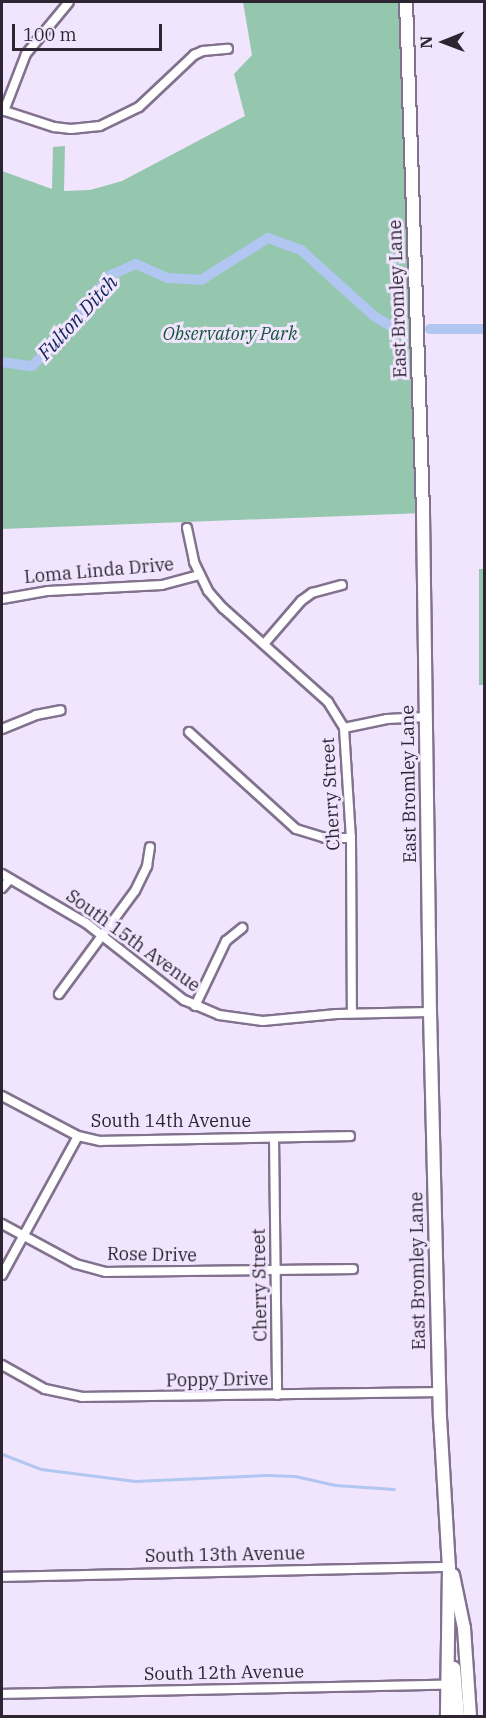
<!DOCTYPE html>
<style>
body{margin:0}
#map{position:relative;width:486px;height:1718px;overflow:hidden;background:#f1e4fd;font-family:"IBM Plex Serif",serif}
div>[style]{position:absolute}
.green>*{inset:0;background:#95c7af;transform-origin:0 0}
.stream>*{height:3px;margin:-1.5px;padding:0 1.5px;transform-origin:1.5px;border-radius:1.5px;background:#b1c6f0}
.canal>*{height:10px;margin:-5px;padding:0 5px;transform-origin:5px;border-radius:5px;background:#b1c6f0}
.roads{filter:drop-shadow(2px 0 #82728e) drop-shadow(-2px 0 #82728e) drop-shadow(0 2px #82728e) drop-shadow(0 -2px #82728e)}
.minor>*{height:8px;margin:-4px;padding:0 4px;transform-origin:4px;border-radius:4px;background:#fff}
.secondary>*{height:12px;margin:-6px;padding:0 6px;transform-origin:6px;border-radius:6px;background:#fff}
span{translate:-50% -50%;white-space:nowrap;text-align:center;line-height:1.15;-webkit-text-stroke:6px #f1e4fd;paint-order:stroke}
.street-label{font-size:18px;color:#2d2632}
.park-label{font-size:18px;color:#16553d;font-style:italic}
.water-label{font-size:20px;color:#112758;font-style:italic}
.frame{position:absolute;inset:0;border:3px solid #2d2632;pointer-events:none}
.north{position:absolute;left:414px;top:12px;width:60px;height:60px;-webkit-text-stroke:4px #f1e4fd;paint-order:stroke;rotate:269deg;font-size:16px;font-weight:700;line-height:24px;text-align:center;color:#2d2632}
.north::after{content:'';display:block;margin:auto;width:21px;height:27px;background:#2d2632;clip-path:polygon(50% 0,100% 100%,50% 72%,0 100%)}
.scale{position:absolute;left:12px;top:24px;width:150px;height:27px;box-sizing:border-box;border:3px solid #2d2632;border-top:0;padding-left:8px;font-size:18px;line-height:21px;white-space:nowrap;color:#2d2632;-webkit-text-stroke:4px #f1e4fd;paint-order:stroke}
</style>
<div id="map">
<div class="green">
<i style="clip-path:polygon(243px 2px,406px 2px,423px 513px,2px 529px,2px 171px,52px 189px,53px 147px,65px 146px,64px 191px,90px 190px,122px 181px,245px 116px,234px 74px,252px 55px)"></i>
<i style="left:479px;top:569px;width:5px;height:116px"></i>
</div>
<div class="stream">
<i style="left:2px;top:1454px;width:42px;rotate:21deg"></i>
<i style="left:41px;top:1469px;width:95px;rotate:7.3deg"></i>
<i style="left:135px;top:1481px;width:132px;rotate:-2.6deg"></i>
<i style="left:267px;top:1475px;width:28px;rotate:2deg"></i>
<i style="left:295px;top:1476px;width:41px;rotate:12.7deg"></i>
<i style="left:335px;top:1485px;width:59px;rotate:3.9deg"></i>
</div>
<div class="canal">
<i style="left:430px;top:329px;width:54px"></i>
<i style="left:2px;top:362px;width:30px;rotate:8deg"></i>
<i style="left:32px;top:366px;width:35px;rotate:-45deg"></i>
<i style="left:57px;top:341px;width:85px;rotate:-50.7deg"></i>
<i style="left:111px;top:275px;width:27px;rotate:-24deg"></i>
<i style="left:136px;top:264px;width:35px;rotate:24deg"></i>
<i style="left:168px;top:278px;width:33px;rotate:3deg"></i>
<i style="left:201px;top:280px;width:79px;rotate:-32.1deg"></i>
<i style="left:268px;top:238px;width:35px;rotate:20deg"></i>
<i style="left:301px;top:250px;width:98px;rotate:42.1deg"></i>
<i style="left:374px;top:316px;width:26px;rotate:31deg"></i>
</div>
<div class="roads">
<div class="minor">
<i style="left:2px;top:110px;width:55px;rotate:18.1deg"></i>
<i style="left:54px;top:127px;width:17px;rotate:7deg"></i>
<i style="left:71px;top:129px;width:29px;rotate:-6deg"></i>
<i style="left:100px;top:126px;width:43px;rotate:-26deg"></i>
<i style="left:139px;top:107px;width:76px;rotate:-43.4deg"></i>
<i style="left:194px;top:55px;width:10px;rotate:-24deg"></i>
<i style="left:203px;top:51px;width:25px;rotate:-5deg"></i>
<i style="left:4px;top:111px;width:61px;rotate:-68.9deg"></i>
<i style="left:26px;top:54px;width:67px;rotate:-50.4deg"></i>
<i style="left:187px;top:528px;width:35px;rotate:78deg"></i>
<i style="left:194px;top:562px;width:32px;rotate:64deg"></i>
<i style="left:208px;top:591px;width:23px;rotate:49deg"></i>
<i style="left:223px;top:608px;width:141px;rotate:41.8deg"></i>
<i style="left:328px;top:702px;width:31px;rotate:58deg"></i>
<i style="left:344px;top:728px;width:110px;rotate:86.4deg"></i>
<i style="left:351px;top:838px;width:175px;rotate:89.7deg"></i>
<i style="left:2px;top:599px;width:47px;rotate:-9.9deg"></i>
<i style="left:48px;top:591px;width:114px;rotate:-3deg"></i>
<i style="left:162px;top:585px;width:38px;rotate:-15deg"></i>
<i style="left:264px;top:644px;width:57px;rotate:-49.3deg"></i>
<i style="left:301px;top:601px;width:14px;rotate:-36deg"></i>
<i style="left:312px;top:593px;width:31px;rotate:-15deg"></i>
<i style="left:344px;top:728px;width:44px;rotate:-11.8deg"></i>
<i style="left:387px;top:719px;width:39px;rotate:-3deg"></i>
<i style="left:2px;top:729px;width:37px;rotate:-22deg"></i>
<i style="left:36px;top:715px;width:25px;rotate:-11deg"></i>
<i style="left:189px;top:732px;width:144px;rotate:42.2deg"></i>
<i style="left:296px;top:829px;width:30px;rotate:17deg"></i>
<i style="left:325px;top:838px;width:26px"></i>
<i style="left:2px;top:874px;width:97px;rotate:30.3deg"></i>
<i style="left:86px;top:923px;width:125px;rotate:38.2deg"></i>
<i style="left:184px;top:1000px;width:38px;rotate:23deg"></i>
<i style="left:219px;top:1015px;width:44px;rotate:7.8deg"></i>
<i style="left:263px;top:1021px;width:74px;rotate:-5.4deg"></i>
<i style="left:337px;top:1014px;width:93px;rotate:-1.2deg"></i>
<i style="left:2px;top:888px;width:12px;rotate:-48deg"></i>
<i style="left:59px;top:994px;width:128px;rotate:-53.6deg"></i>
<i style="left:135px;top:891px;width:28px;rotate:-64deg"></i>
<i style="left:147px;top:866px;width:19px;rotate:-81deg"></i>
<i style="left:195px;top:1006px;width:72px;rotate:-64.5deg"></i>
<i style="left:226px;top:941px;width:21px;rotate:-39deg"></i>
<i style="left:2px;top:1096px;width:86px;rotate:27.8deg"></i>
<i style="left:78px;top:1136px;width:23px;rotate:13deg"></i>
<i style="left:100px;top:1141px;width:250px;rotate:-1.1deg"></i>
<i style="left:274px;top:1138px;width:257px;rotate:89.3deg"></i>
<i style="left:2px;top:1224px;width:84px;rotate:28.4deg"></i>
<i style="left:76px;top:1264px;width:31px;rotate:15deg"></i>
<i style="left:106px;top:1272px;width:247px;rotate:-0.7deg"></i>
<i style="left:2px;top:1275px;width:158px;rotate:-61.3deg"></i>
<i style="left:2px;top:1365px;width:49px;rotate:29.2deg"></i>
<i style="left:45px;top:1389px;width:38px;rotate:12deg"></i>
<i style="left:82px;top:1397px;width:357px;rotate:-0.8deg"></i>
<i style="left:2px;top:1577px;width:447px;rotate:-1.3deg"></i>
<i style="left:2px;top:1694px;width:445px;rotate:-1.2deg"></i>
</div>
<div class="secondary">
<i style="left:406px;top:2px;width:511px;rotate:88.09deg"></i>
<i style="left:423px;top:513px;width:499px;rotate:89.2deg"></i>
<i style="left:430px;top:1012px;width:405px;rotate:88.6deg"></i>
<i style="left:440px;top:1417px;width:150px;rotate:86.6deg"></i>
<i style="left:449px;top:1567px;width:149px;rotate:90.8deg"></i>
<i style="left:453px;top:1575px;width:54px;rotate:78.3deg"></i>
<i style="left:464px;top:1628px;width:88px;rotate:86.1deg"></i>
<i style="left:454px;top:1668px;width:48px;rotate:85.2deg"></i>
</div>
</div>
<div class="street-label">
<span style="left:398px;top:299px;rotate:-92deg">East Bromley Lane</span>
<span style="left:99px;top:571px;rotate:-5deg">Loma Linda Drive</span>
<span style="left:409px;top:784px;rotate:-91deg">East Bromley Lane</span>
<span style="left:331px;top:794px;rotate:-93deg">Cherry Street</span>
<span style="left:133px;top:941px;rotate:36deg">South 15th Avenue</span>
<span style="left:171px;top:1121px">South 14th Avenue</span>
<span style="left:152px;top:1255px;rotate:1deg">Rose Drive</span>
<span style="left:418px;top:1271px;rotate:-91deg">East Bromley Lane</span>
<span style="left:260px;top:1285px;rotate:-91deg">Cherry Street</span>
<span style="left:217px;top:1380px;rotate:-1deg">Poppy Drive</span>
<span style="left:225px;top:1555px;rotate:-1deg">South 13th Avenue</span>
<span style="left:224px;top:1673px;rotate:-1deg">South 12th Avenue</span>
</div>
<div class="park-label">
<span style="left:230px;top:334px">Observatory Park</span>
</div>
<div class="water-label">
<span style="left:77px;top:317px;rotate:-47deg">Fulton Ditch</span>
</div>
<div class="frame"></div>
<div class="north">N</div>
<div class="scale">100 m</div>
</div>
